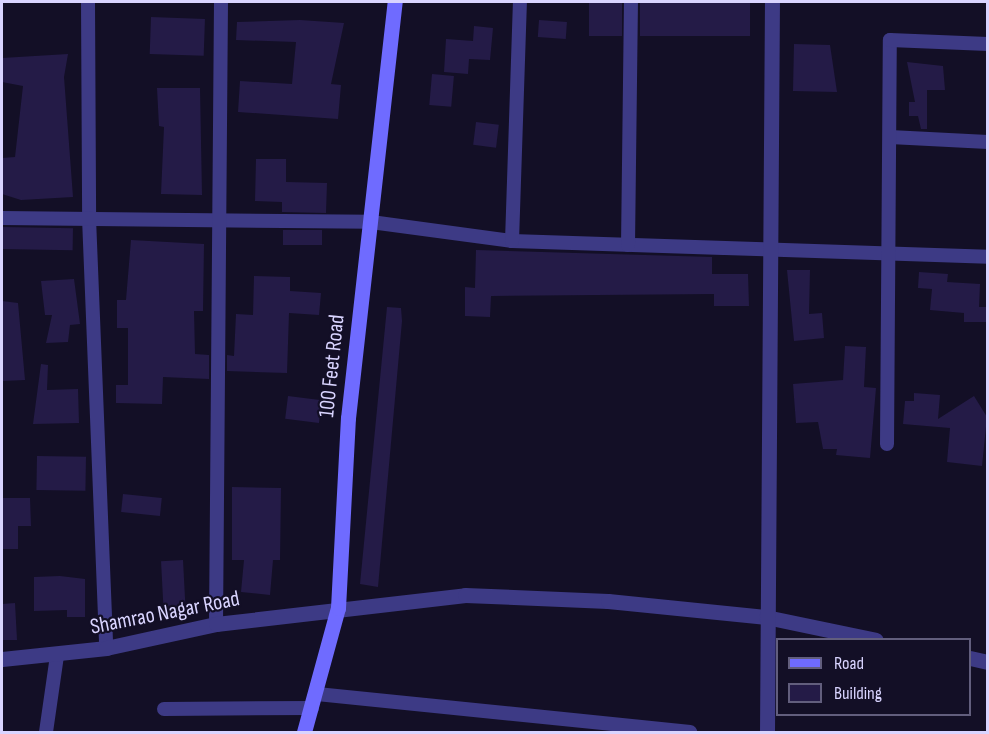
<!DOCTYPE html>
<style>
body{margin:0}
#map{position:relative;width:989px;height:734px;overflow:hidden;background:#130f26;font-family:"Sofia Sans Condensed",sans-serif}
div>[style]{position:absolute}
.building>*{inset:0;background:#241b47;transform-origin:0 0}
.minor>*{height:14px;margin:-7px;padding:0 7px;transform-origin:7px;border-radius:7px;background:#3d3a85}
.tertiary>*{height:15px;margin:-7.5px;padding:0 7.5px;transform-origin:7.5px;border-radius:7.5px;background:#3d3a85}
.secondary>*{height:15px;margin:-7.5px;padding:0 7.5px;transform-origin:7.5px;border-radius:7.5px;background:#6f6bff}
span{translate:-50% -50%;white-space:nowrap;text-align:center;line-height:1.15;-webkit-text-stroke:4.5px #130f26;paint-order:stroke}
.street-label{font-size:22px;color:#d9d4ff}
.frame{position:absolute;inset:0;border:3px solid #d9d4ff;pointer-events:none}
.legend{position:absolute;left:776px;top:638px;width:195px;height:78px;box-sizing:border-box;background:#130f26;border:2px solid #625e7d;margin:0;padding:8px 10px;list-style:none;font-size:18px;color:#d9d4ff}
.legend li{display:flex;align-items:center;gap:12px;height:30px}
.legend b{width:30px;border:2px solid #625e7d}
</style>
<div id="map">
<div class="building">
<i style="left:589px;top:2px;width:33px;height:34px"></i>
<i style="left:640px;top:2px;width:110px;height:34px"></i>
<i style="left:151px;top:17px;width:54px;height:37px;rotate:2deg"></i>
<i style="clip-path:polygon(300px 20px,344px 23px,331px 84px,341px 85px,338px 119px,238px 112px,240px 81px,292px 84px,296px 42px,236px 40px,237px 22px)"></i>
<i style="left:539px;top:20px;width:28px;height:17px;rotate:4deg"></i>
<i style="clip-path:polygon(474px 26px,493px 28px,490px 60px,469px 59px,468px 74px,444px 72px,446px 39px,473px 41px)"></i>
<i style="clip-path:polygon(794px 44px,830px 45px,837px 92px,793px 91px)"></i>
<i style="clip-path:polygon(68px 54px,64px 77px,73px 197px,21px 200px,2px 194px,2px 158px,15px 157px,23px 86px,2px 82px,2px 58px)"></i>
<i style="clip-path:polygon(907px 62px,943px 66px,945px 90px,927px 90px,927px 129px,921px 129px,918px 116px,909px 116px,909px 102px,915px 102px)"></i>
<i style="left:432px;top:74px;width:22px;height:31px;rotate:5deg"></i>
<i style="clip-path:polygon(157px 88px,200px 88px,202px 195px,161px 194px,164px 127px,159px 126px)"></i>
<i style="left:476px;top:122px;width:23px;height:23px;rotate:7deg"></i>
<i style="clip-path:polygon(256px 159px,286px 159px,286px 182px,327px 183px,326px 213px,282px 212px,282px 202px,255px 201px)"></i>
<i style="left:2px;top:227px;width:71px;height:22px;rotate:1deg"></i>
<i style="left:283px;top:230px;width:39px;height:15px"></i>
<i style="clip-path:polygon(131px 240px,204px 244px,203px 311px,194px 311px,195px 354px,209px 355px,209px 379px,163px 377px,162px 404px,116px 403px,116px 385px,128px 385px,128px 328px,117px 328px,117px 300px,126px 300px)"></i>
<i style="clip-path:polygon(476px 250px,712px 257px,712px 274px,748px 274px,749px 306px,714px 306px,714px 294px,491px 296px,490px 317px,465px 316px,465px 287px,475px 288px)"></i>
<i style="clip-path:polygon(787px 270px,810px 270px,809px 314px,822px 313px,824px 338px,794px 341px)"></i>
<i style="clip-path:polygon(919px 272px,948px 274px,947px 282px,980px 284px,979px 307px,987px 307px,987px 322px,964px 322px,964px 313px,930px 310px,932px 289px,918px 288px)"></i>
<i style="clip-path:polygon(254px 276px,290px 277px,290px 291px,321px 293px,319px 315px,289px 313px,287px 373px,227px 371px,227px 355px,234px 356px,236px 314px,253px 315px)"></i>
<i style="clip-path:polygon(74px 279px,80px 324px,70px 325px,68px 342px,46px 343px,52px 315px,45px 315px,41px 281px)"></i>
<i style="clip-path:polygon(2px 301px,18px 303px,25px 380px,2px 381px)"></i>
<i style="clip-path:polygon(387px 307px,401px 308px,402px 321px,378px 587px,360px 584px)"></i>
<i style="clip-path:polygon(845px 346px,866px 347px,864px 387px,876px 388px,870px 458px,836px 455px,837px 449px,823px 449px,818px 422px,796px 423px,793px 384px,843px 380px)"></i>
<i style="clip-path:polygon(41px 364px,48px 365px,47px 390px,78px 389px,79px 423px,33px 424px)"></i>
<i style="clip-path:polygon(914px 393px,940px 395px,938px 419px,974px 396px,987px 417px,982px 466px,947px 462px,950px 428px,903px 424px,905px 401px,914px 401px)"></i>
<i style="left:288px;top:396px;width:34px;height:23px;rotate:7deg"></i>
<i style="left:37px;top:456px;width:49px;height:34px;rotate:1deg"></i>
<i style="clip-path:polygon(232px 487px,281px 488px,280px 560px,273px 560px,270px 595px,241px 592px,244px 560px,232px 560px)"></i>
<i style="left:123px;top:494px;width:39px;height:18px;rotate:6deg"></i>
<i style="clip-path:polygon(2px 498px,30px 498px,31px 526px,18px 526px,18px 549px,2px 549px)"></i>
<i style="left:183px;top:560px;width:55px;height:22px;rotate:87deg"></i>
<i style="clip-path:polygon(60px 576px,85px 579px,85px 617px,67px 617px,67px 610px,34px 611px,34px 577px)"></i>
<i style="clip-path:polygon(15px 603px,17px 640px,2px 640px,2px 604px)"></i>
</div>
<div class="minor">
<i style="left:88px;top:2px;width:216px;rotate:89.7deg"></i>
<i style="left:89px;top:218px;width:430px;rotate:87.7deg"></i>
<i style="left:890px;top:137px;width:98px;rotate:2.9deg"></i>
<i style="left:2px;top:218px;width:369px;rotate:0.6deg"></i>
<i style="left:371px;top:222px;width:142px;rotate:7.7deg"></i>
<i style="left:512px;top:241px;width:476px;rotate:1.9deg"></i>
<i style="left:512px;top:241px;width:239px;rotate:-88.1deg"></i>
<i style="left:628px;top:245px;width:243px;rotate:-89.3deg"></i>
<i style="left:887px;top:444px;width:404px;rotate:-89.6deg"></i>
<i style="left:890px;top:40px;width:98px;rotate:2.3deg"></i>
<i style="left:216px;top:624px;width:622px;rotate:-89.54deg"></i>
<i style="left:317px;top:694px;width:375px;rotate:5.8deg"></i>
<i style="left:164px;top:709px;width:148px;rotate:-0.4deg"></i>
<i style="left:46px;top:732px;width:77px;rotate:-81.8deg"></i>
</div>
<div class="tertiary">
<i style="left:970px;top:658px;width:18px;rotate:13deg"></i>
<i style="left:2px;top:659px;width:105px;rotate:-6deg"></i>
<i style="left:106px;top:648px;width:113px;rotate:-12.3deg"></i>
<i style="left:216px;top:624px;width:251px;rotate:-6.6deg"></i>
<i style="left:465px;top:595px;width:143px;rotate:2.4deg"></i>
<i style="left:608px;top:601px;width:159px;rotate:5.8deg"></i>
<i style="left:766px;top:617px;width:112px;rotate:11.8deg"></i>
<i style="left:767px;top:732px;width:730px;rotate:-89.61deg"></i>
</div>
<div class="secondary">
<i style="left:304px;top:732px;width:129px;rotate:-74.7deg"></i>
<i style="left:338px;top:608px;width:190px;rotate:-87deg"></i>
<i style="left:348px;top:418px;width:419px;rotate:-83.6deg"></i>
</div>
<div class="street-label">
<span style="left:332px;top:366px;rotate:-84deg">100 Feet Road</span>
<span style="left:165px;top:613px;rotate:-11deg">Shamrao Nagar Road</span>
</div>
<div class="frame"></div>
<ul class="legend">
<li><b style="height:8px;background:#6f6bff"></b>Road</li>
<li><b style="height:16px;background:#241b47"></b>Building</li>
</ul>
</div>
